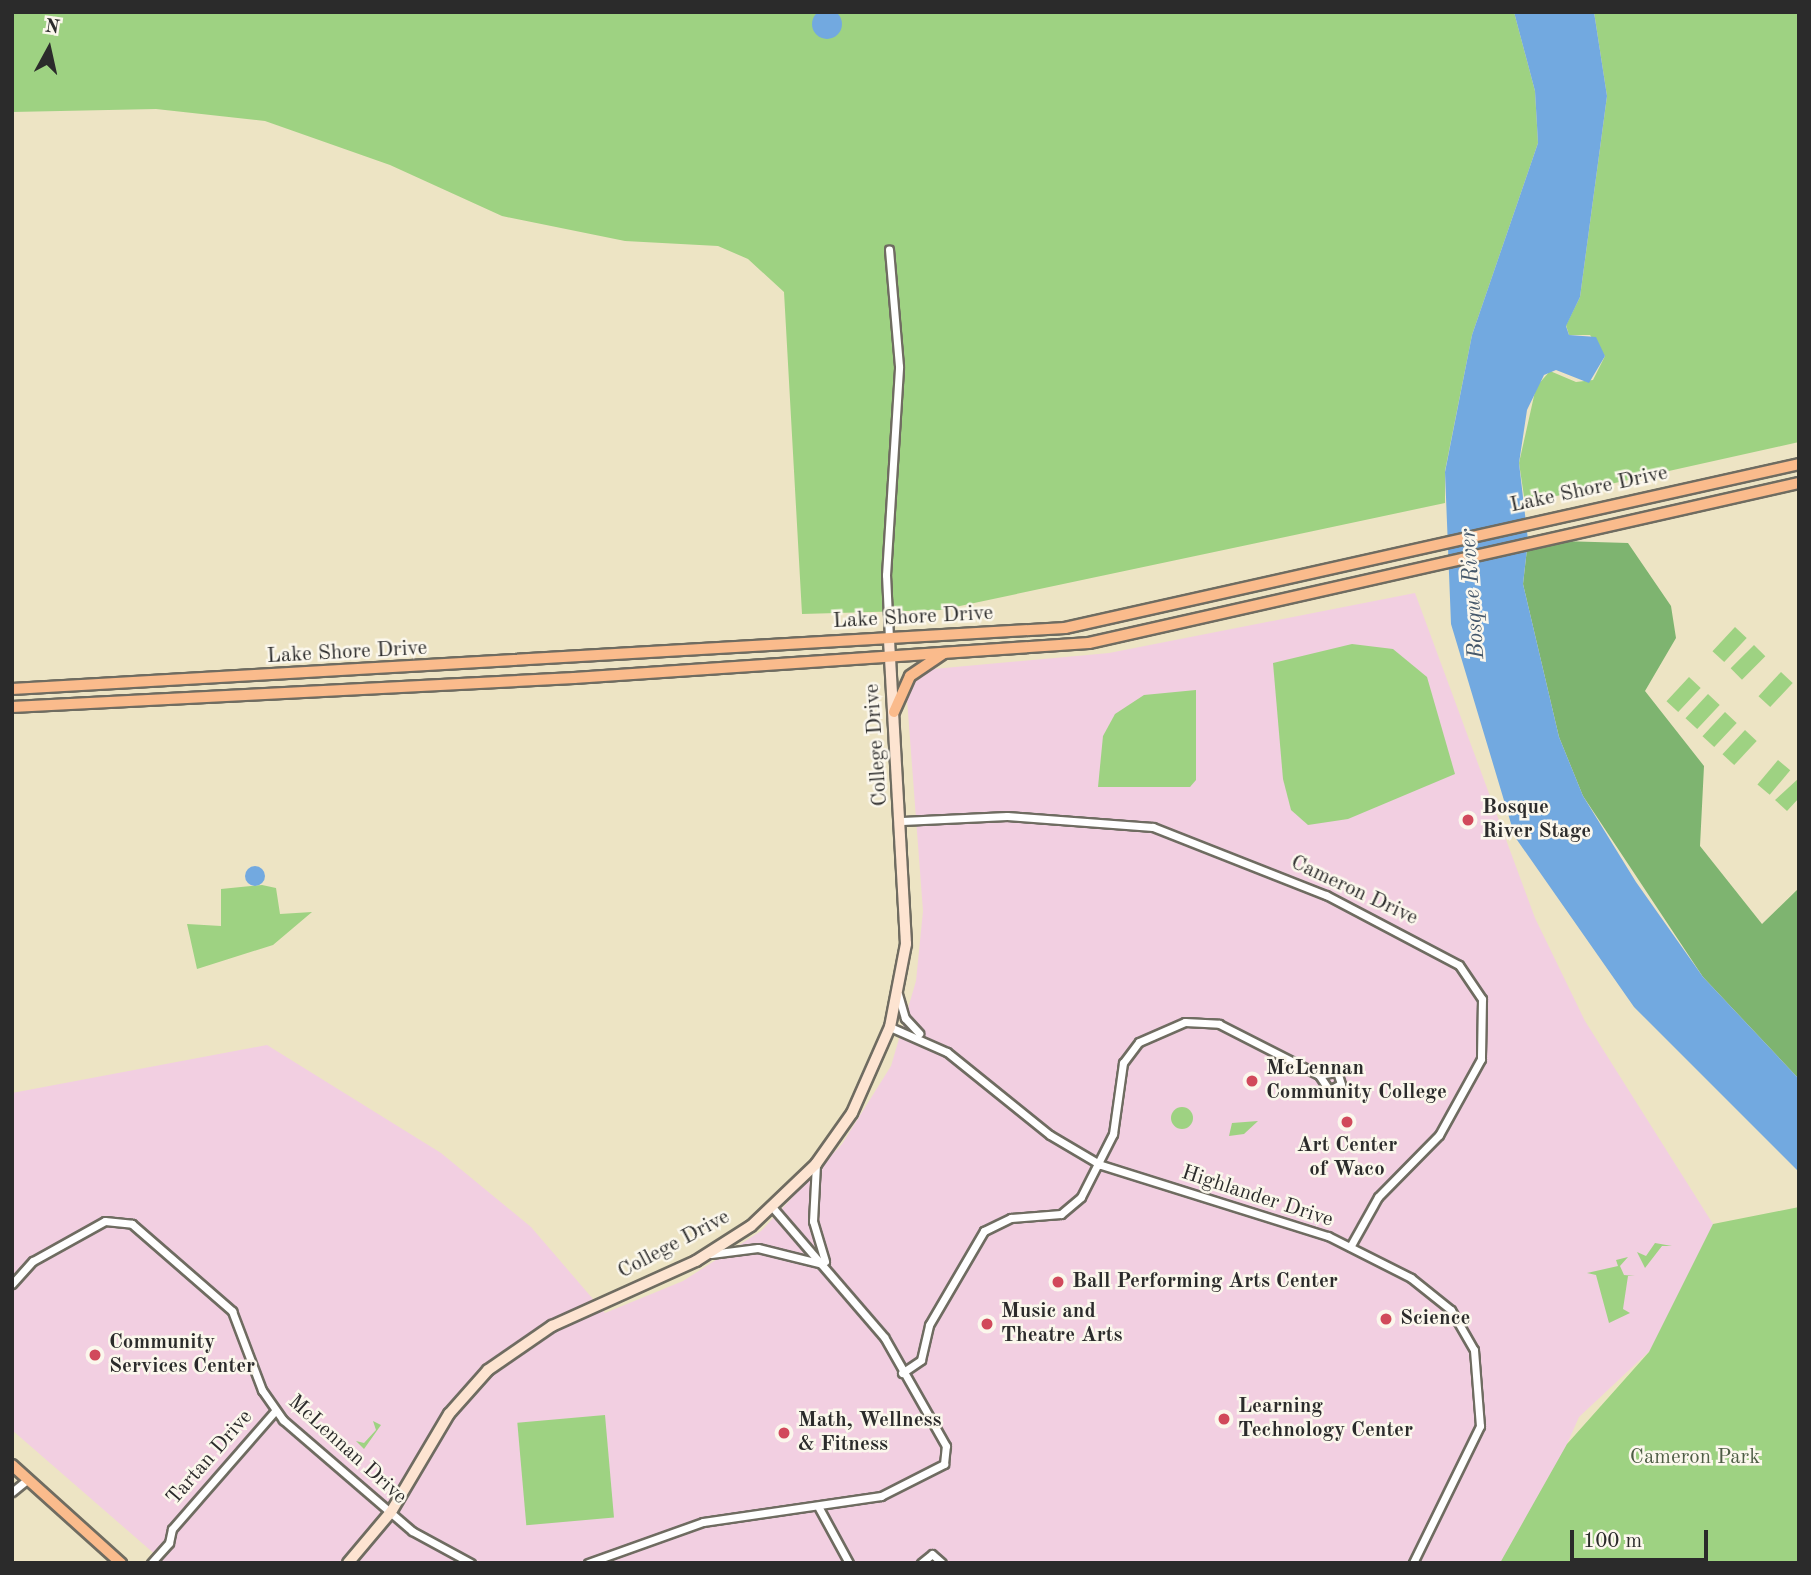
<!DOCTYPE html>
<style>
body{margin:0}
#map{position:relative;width:1811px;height:1575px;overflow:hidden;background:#ede4c4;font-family:"Old Standard TT",serif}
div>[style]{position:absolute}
.built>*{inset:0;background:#f2cfe1}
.green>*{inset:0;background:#9ed282;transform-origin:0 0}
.round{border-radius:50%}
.forest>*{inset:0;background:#7eb470}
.water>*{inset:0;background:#72a9e0}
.roads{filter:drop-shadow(2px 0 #6f6c61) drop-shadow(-2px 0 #6f6c61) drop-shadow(0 2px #6f6c61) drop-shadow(0 -2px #6f6c61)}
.street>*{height:7px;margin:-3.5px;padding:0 3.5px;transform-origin:3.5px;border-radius:3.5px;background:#fff}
.secondary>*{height:10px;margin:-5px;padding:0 5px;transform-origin:5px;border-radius:5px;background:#fde4d1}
.primary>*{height:10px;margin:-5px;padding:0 5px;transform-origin:5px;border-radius:5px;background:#fabb8c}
.dots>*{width:19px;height:19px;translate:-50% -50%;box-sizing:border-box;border:4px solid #fbf7ec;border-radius:50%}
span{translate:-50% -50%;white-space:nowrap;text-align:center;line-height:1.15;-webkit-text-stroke:5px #fbf7ec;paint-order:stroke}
.street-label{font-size:21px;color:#2b2b2b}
.poi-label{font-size:21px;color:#2b2b2b;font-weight:700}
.left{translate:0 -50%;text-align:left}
.park-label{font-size:21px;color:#4e5d45}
.water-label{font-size:23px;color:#44576a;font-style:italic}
.frame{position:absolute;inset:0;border:14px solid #2b2b2b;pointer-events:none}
.north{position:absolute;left:14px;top:14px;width:70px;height:70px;-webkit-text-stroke:5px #fbf7ec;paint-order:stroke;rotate:8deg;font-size:19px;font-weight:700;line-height:28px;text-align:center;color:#2b2b2b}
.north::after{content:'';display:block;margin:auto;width:24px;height:32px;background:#2b2b2b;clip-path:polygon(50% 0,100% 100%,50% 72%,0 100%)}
.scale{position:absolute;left:1570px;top:1530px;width:138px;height:32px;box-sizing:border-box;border:4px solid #2b2b2b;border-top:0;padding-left:9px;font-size:21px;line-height:24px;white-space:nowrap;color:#2b2b2b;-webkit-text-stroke:5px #fbf7ec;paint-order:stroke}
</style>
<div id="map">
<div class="built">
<i style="clip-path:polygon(1415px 593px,1535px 918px,1585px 1021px,1713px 1224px,1658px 1343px,1579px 1417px,1544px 1496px,1502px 1563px,165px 1563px,12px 1430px,12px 1093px,267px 1045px,441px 1153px,531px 1227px,605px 1313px,683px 1281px,761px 1231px,842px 1144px,891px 1066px,916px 981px,923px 911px,907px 699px,916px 677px,933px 669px,1109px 653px)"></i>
</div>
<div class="green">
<i style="clip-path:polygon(12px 12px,1514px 12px,1535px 91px,1538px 143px,1472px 335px,1445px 471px,1445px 503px,941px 610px,802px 614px,784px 292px,748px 259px,718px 246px,625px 241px,502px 216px,390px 165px,265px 121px,156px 109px,12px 112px)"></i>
<i style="clip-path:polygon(1594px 12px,1799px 12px,1799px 442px,1525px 503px,1519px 463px,1536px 387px,1550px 371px,1576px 382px,1593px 380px,1605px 356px,1590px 335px,1569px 335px,1566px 325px,1580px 297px,1607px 96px)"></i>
<i style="left:1735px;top:627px;width:16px;height:33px;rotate:43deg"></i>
<i style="clip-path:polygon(1352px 644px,1393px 649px,1427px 677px,1455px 774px,1348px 819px,1308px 825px,1291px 810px,1283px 779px,1273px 663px)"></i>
<i style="left:1754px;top:645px;width:16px;height:33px;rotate:45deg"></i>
<i style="left:1781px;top:672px;width:16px;height:33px;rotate:43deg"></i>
<i style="left:1689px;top:677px;width:16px;height:33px;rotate:43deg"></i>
<i style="clip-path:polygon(1196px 690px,1196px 780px,1190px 787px,1098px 787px,1103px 736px,1115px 714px,1144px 695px)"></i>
<i style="left:1708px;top:694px;width:16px;height:33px;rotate:43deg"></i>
<i style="left:1725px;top:712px;width:16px;height:33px;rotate:43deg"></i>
<i style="left:1745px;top:730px;width:16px;height:33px;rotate:43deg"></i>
<i style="left:1778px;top:760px;width:16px;height:32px;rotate:40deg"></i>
<i style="clip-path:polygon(1799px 778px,1799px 798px,1787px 811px,1775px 800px)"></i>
<i style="clip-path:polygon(262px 885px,276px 888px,280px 914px,312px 912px,273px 945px,197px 969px,187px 924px,221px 926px,221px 889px)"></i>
<i class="round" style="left:1171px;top:1107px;width:22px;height:22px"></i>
<i style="clip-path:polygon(1258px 1121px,1244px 1134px,1229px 1136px,1232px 1123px)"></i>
<i style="clip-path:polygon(1799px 1207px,1799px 1563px,1500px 1563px,1567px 1444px,1649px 1352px,1713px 1224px)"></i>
<i style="clip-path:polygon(1655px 1243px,1672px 1246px,1662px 1246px,1645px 1268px,1637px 1252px,1646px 1256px)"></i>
<i style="clip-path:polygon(1628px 1257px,1620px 1266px,1624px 1275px,1635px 1276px,1628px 1276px,1623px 1309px,1630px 1313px,1609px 1323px,1596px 1275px,1587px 1273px,1618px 1266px,1616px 1260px)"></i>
<i style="left:605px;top:1415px;width:103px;height:88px;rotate:85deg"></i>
<i style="clip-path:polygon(373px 1421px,381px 1425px,364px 1449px,356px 1441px,364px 1443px,376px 1430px)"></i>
</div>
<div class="forest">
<i style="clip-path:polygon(1528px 540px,1628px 543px,1671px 606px,1676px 638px,1645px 691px,1704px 766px,1700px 846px,1762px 924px,1799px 888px,1799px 1079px,1703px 977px,1583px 796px,1559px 737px,1523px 584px)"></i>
</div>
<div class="water">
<i class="round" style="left:812px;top:9px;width:30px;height:30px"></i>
<i style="clip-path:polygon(1514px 12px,1594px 12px,1607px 96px,1580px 297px,1566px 326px,1569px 335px,1596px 337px,1605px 356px,1589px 383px,1556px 370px,1544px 375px,1527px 410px,1519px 463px,1528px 540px,1523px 584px,1559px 737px,1583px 796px,1636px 882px,1703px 977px,1799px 1079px,1799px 1172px,1634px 1007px,1515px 837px,1451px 624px,1445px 472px,1472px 335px,1538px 143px,1535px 91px)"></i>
<i class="round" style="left:245px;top:866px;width:20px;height:20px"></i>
</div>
<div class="roads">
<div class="street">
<i style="left:889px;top:638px;width:63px;rotate:-92.7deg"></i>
<i style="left:886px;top:575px;width:209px;rotate:-86.4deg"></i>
<i style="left:899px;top:366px;width:117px;rotate:-94.9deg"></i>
<i style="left:902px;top:821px;width:105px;rotate:-2.7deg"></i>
<i style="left:1007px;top:816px;width:146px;rotate:4.3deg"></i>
<i style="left:1153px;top:827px;width:186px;rotate:21.5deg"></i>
<i style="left:1326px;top:895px;width:150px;rotate:27.8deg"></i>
<i style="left:1459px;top:965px;width:41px;rotate:55.9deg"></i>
<i style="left:1482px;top:999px;width:60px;rotate:91deg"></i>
<i style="left:1481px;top:1059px;width:87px;rotate:118.9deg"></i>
<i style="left:1439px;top:1135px;width:87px;rotate:134.5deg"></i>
<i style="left:1378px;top:1197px;width:57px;rotate:119.2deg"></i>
<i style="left:898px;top:994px;width:25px;rotate:74deg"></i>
<i style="left:905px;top:1018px;width:21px;rotate:47deg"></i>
<i style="left:890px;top:1027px;width:62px;rotate:23.7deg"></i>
<i style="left:947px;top:1052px;width:132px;rotate:38.9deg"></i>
<i style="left:1050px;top:1135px;width:59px;rotate:30.5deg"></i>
<i style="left:1101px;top:1165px;width:238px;rotate:17.4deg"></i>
<i style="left:1328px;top:1236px;width:93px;rotate:26.8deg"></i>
<i style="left:1411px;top:1278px;width:51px;rotate:38.7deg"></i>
<i style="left:1451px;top:1310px;width:46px;rotate:60.1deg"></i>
<i style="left:1474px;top:1350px;width:76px;rotate:85.5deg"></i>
<i style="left:1480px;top:1426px;width:153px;rotate:116.1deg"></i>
<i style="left:816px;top:1164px;width:57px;rotate:93deg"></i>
<i style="left:813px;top:1221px;width:42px;rotate:73.3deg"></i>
<i style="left:711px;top:1254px;width:47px;rotate:-7.3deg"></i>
<i style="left:758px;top:1248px;width:66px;rotate:14deg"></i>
<i style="left:12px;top:1284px;width:31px;rotate:-48deg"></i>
<i style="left:33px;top:1261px;width:82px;rotate:-29.1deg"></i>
<i style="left:105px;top:1221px;width:27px;rotate:6deg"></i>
<i style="left:132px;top:1224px;width:133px;rotate:41deg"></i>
<i style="left:232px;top:1311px;width:85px;rotate:69.2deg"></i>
<i style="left:262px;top:1390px;width:37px;rotate:55deg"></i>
<i style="left:283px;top:1420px;width:170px;rotate:40.7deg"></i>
<i style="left:412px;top:1531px;width:67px;rotate:28.5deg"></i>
<i style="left:902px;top:1373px;width:23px;rotate:-34deg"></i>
<i style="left:921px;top:1360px;width:36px;rotate:-77deg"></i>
<i style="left:929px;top:1325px;width:109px;rotate:-59.7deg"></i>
<i style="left:984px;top:1231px;width:30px;rotate:-26deg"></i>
<i style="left:1011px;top:1218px;width:50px;rotate:-4.6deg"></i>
<i style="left:1061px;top:1214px;width:26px;rotate:-40deg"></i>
<i style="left:1081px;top:1197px;width:71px;rotate:-63.1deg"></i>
<i style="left:1113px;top:1134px;width:72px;rotate:-82deg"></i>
<i style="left:1123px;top:1063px;width:26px;rotate:-53deg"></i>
<i style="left:1139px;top:1042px;width:50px;rotate:-23.5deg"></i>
<i style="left:1185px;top:1022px;width:34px;rotate:3deg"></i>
<i style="left:1219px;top:1024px;width:112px;rotate:27deg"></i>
<i style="left:1319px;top:1075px;width:18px;rotate:56deg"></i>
<i style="left:1329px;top:1090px;width:13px;rotate:-27deg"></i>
<i style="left:1341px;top:1084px;width:13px;rotate:-108deg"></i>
<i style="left:1337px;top:1072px;width:18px;rotate:171deg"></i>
<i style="left:12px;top:1492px;width:21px;rotate:-39deg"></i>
<i style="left:819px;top:1508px;width:63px;rotate:61.4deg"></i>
<i style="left:151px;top:1563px;width:27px;rotate:-48deg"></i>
<i style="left:169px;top:1543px;width:14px;rotate:-78deg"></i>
<i style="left:172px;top:1529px;width:157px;rotate:-48.9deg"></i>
<i style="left:588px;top:1563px;width:122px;rotate:-19.6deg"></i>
<i style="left:703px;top:1522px;width:180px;rotate:-8.3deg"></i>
<i style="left:881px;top:1496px;width:71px;rotate:-26.9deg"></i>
<i style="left:944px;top:1464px;width:18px;rotate:-84deg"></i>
<i style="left:946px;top:1446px;width:125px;rotate:-119.6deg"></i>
<i style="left:884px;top:1337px;width:170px;rotate:-130.7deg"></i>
<i style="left:921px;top:1563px;width:14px;rotate:-39deg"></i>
<i style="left:932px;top:1554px;width:13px;rotate:42deg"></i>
</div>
<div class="secondary">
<i style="left:348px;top:1563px;width:67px;rotate:-49.9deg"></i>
<i style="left:391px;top:1512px;width:114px;rotate:-59.4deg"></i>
<i style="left:449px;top:1414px;width:59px;rotate:-48.4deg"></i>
<i style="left:488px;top:1370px;width:78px;rotate:-34.5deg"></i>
<i style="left:552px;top:1326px;width:158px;rotate:-24.3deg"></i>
<i style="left:696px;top:1261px;width:65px;rotate:-32.5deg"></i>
<i style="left:751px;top:1226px;width:90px;rotate:-43.6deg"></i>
<i style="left:816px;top:1164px;width:62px;rotate:-54.8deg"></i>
<i style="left:852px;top:1113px;width:94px;rotate:-66.2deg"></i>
<i style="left:890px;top:1027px;width:85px;rotate:-79.1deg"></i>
<i style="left:906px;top:944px;width:306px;rotate:-93.2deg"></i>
</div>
<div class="primary">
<i style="left:12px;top:689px;width:1055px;rotate:-3.32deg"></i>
<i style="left:1065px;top:628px;width:752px;rotate:-12.59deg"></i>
<i style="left:12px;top:707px;width:563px;rotate:-2.95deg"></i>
<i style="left:574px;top:678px;width:516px;rotate:-3.89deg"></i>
<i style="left:1089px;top:643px;width:728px;rotate:-12.7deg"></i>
<i style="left:894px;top:712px;width:39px;rotate:-66deg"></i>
<i style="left:910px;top:676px;width:41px;rotate:-34.1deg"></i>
<i style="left:12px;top:1465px;width:147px;rotate:42deg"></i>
</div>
</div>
<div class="dots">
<i style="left:1468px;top:820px;background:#d1495b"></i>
<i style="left:1252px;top:1081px;background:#d1495b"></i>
<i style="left:1347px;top:1122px;background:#d1495b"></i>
<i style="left:1058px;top:1282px;background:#d1495b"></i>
<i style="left:1386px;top:1319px;background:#d1495b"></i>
<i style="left:987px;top:1324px;background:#d1495b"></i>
<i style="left:95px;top:1355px;background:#d1495b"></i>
<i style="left:1224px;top:1419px;background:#d1495b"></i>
<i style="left:784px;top:1433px;background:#d1495b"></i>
</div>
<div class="street-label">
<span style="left:1589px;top:490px;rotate:-12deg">Lake Shore Drive</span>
<span style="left:913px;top:618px;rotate:-3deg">Lake Shore Drive</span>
<span style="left:347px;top:653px;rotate:-3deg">Lake Shore Drive</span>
<span style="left:877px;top:745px;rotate:-94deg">College Drive</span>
<span style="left:1354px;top:891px;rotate:25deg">Cameron Drive</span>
<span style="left:1257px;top:1197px;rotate:18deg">Highlander Drive</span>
<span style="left:674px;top:1245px;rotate:-28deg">College Drive</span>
<span style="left:347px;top:1450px;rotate:42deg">McLennan Drive</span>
<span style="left:210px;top:1458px;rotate:-49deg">Tartan Drive</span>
</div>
<div class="poi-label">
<span class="left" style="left:1482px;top:820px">Bosque<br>River Stage</span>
<span class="left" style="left:1266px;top:1081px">McLennan<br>Community College</span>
<span style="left:1347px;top:1158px">Art Center<br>of Waco</span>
<span class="left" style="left:1072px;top:1282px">Ball Performing Arts Center</span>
<span class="left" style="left:1001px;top:1324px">Music and<br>Theatre Arts</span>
<span class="left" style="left:1400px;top:1319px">Science</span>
<span class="left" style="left:109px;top:1355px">Community<br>Services Center</span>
<span class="left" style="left:1238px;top:1419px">Learning<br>Technology Center</span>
<span class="left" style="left:798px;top:1433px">Math, Wellness<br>&amp; Fitness</span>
</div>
<div class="park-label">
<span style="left:1695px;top:1458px">Cameron Park</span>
</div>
<div class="water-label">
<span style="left:1473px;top:594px;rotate:-94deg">Bosque River</span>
</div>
<div class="frame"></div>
<div class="north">N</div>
<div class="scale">100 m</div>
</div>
